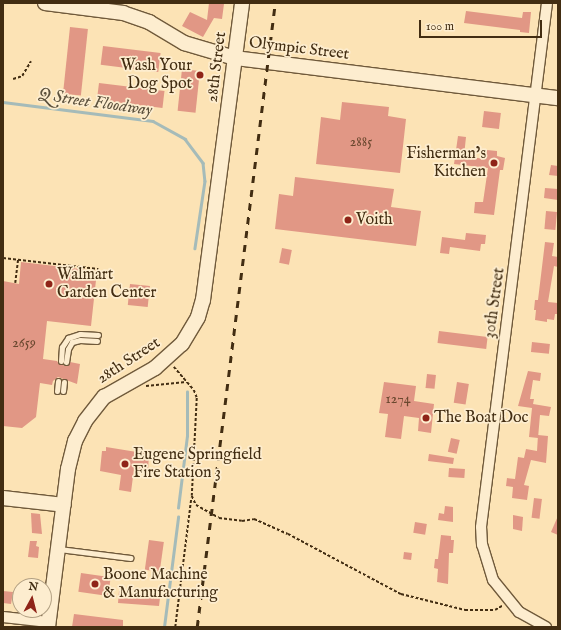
<!DOCTYPE html>
<meta charset="utf-8">
<style>
body{margin:0}
#map{position:relative;width:561px;height:630px;overflow:hidden;background:#fce3b5;font-family:"IM FELL English",serif}
div>[style]{position:absolute}
.stream>*{height:2.5px;margin:-1.25px;padding:0 1.25px;transform-origin:1.25px;border-radius:1.25px;background:#a5bbb9}
.building>*{inset:0;background:#e19785;transform-origin:0 0}
.path>*{height:1.5px;margin-top:-0.75px;transform-origin:0;background:repeating-linear-gradient(90deg,#422d12 0 3px,transparent 0 5px)}
.roads{filter:drop-shadow(1px 0 #705a3b) drop-shadow(-1px 0 #705a3b) drop-shadow(0 1px #705a3b) drop-shadow(0 -1px #705a3b)}
.lane>*{height:5px;margin:-2.5px;padding:0 2.5px;transform-origin:2.5px;border-radius:2.5px;background:#fdedcf}
.street>*{height:10px;margin:-5px;padding:0 5px;transform-origin:5px;border-radius:5px;background:#fdedcf}
.secondary>*{height:14px;margin:-7px;padding:0 7px;transform-origin:7px;border-radius:7px;background:#fdedcf}
.rail>*{height:2.5px;margin-top:-1.25px;transform-origin:0;background:repeating-linear-gradient(90deg,#422d12 0 7px,transparent 0 14px)}
.dots>*{width:11px;height:11px;translate:-50% -50%;box-sizing:border-box;border:2px solid #fdedcf;border-radius:50%}
span{translate:-50% -50%;white-space:nowrap;text-align:center;line-height:1.15;-webkit-text-stroke:3.5px #fdedcf;paint-order:stroke}
.number-label{font-size:14px;color:#6a482f}
.number-label span{-webkit-text-stroke-width:0}
.street-label{font-size:16px;color:#422d12}
.poi-label{font-size:16px;color:#422d12}
.right{translate:-100% -50%;text-align:right}
.left{translate:0 -50%;text-align:left}
.water-label{font-size:17px;color:#5b503c;font-style:italic}
.frame{position:absolute;inset:0;border:4px solid #422d12;pointer-events:none}
.north{position:absolute;left:12px;top:578px;width:40px;height:40px;box-sizing:border-box;background:#fdedcf;border:1px solid #b2a083;border-radius:50%;rotate:7deg;font-size:11px;font-weight:700;line-height:16px;text-align:center;color:#422d12}
.north::after{content:'';display:block;margin:auto;width:14px;height:18px;background:#8f2418;clip-path:polygon(50% 0,100% 100%,50% 72%,0 100%)}
.scale{position:absolute;left:419px;top:20px;width:123px;height:18px;box-sizing:border-box;border:2px solid #422d12;border-top:0;padding-left:5px;font-size:12px;line-height:14px;white-space:nowrap;color:#422d12;-webkit-text-stroke:3px #fdedcf;paint-order:stroke}
</style>
<div id="map">
<div class="stream">
<i style="left:3px;top:102px;width:151px;rotate:7.2deg"></i>
<i style="left:153px;top:121px;width:37px;rotate:29deg"></i>
<i style="left:185px;top:139px;width:30px;rotate:53deg"></i>
<i style="left:203px;top:163px;width:18px;rotate:84deg"></i>
<i style="left:205px;top:181px;width:68px;rotate:98.5deg"></i>
<i style="left:178px;top:508px;width:73px;rotate:-82.9deg"></i>
<i style="left:187px;top:436px;width:44px;rotate:-90deg"></i>
<i style="left:164px;top:627px;width:111px;rotate:-82.7deg"></i>
</div>
<div class="building">
<i style="clip-path:polygon(209px 3px,224px 4px,222px 19px,214px 18px,203px 37px,182px 26px,190px 12px,207px 20px)"></i>
<i style="clip-path:polygon(466px 11px,522px 18px,523px 12px,531px 12px,529px 33px,520px 32px,520px 30px,464px 23px)"></i>
<i style="left:70px;top:27px;width:18px;height:67px;rotate:6deg"></i>
<i style="left:103px;top:46px;width:58px;height:19px;rotate:7deg"></i>
<i style="left:182px;top:69px;width:18px;height:42px;rotate:6deg"></i>
<i style="left:99px;top:83px;width:66px;height:17px;rotate:7deg"></i>
<i style="clip-path:polygon(342px 102px,389px 107px,388px 116px,406px 119px,400px 173px,316px 164px,321px 117px,340px 120px)"></i>
<i style="left:484px;top:111px;width:17px;height:16px;rotate:7deg"></i>
<i style="clip-path:polygon(458px 136px,466px 137px,464px 156px,485px 159px,487px 150px,497px 151px,497px 156px,505px 158px,503px 170px,500px 170px,494px 215px,474px 213px,475px 202px,483px 202px,488px 168px,454px 164px)"></i>
<i style="clip-path:polygon(551px 165px,558px 166px,558px 176px,549px 175px)"></i>
<i style="clip-path:polygon(295px 177px,394px 189px,391px 207px,421px 211px,416px 246px,275px 229px,279px 194px,293px 196px)"></i>
<i style="clip-path:polygon(545px 188px,558px 189px,558px 200px,544px 198px)"></i>
<i style="left:546px;top:211px;width:11px;height:18px;rotate:5deg"></i>
<i style="clip-path:polygon(466px 233px,486px 235px,485px 244px,481px 244px,480px 251px,450px 247px,449px 254px,440px 253px,442px 237px,465px 240px)"></i>
<i style="clip-path:polygon(545px 242px,554px 243px,552px 256px,558px 257px,558px 267px,554px 266px,548px 302px,558px 303px,558px 314px,555px 314px,554px 320px,547px 319px,547px 322px,535px 320px,536px 310px,534px 310px,535px 300px,538px 300px)"></i>
<i style="left:282px;top:248px;width:10px;height:15px;rotate:11deg"></i>
<i style="clip-path:polygon(21px 262px,97px 271px,91px 326px,47px 321px,43px 359px,57px 361px,59px 364px,66px 366px,70px 362px,80px 364px,77px 384px,58px 377px,53px 381px,52px 385px,40px 383px,36px 417px,22px 428px,3px 426px,3px 281px,19px 284px)"></i>
<i style="left:130px;top:284px;width:20px;height:21px;rotate:6deg"></i>
<i style="left:439px;top:331px;width:49px;height:12px;rotate:7deg"></i>
<i style="left:532px;top:342px;width:18px;height:10px;rotate:6deg"></i>
<i style="clip-path:polygon(528px 371px,541px 373px,540px 381px,533px 380px,530px 399px,534px 399px,533px 404px,551px 407px,549px 416px,540px 415px,538px 438px,529px 437px,532px 408px,518px 406px)"></i>
<i style="left:427px;top:374px;width:9px;height:14px;rotate:6deg"></i>
<i style="clip-path:polygon(384px 382px,416px 386px,414px 401px,434px 404px,431px 433px,418px 431px,419px 418px,404px 416px,401px 439px,385px 437px,388px 414px,379px 413px)"></i>
<i style="left:457px;top:382px;width:12px;height:21px;rotate:9deg"></i>
<i style="clip-path:polygon(538px 435px,548px 436px,546px 463px,531px 460px,524px 485px,529px 486px,527px 500px,512px 498px,513px 487px,506px 486px,507px 478px,515px 479px,518px 457px,524px 458px,526px 449px,537px 451px)"></i>
<i style="left:451px;top:438px;width:9px;height:14px;rotate:13deg"></i>
<i style="clip-path:polygon(106px 447px,149px 454px,148px 471px,134px 469px,131px 492px,119px 490px,121px 475px,100px 471px,102px 451px,106px 451px)"></i>
<i style="clip-path:polygon(429px 454px,454px 458px,453px 464px,428px 461px)"></i>
<i style="left:449px;top:468px;width:16px;height:9px;rotate:4deg"></i>
<i style="left:534px;top:498px;width:8px;height:20px;rotate:7deg"></i>
<i style="clip-path:polygon(445px 506px,453px 507px,453px 522px,438px 520px,439px 513px,444px 514px)"></i>
<i style="clip-path:polygon(31px 513px,40px 514px,42px 534px,32px 533px)"></i>
<i style="clip-path:polygon(513px 515px,523px 517px,522px 531px,513px 529px)"></i>
<i style="clip-path:polygon(558px 516px,558px 535px,551px 532px)"></i>
<i style="left:415px;top:522px;width:12px;height:11px;rotate:9deg"></i>
<i style="clip-path:polygon(441px 535px,451px 536px,451px 540px,454px 540px,453px 553px,449px 553px,448px 584px,437px 582px,438px 569px,434px 568px,435px 559px,438px 559px)"></i>
<i style="left:149px;top:540px;width:15px;height:30px;rotate:8deg"></i>
<i style="clip-path:polygon(30px 541px,37px 541px,36px 546px,39px 547px,38px 558px,28px 557px)"></i>
<i style="left:404px;top:552px;width:8px;height:7px;rotate:7deg"></i>
<i style="left:81px;top:573px;width:30px;height:19px;rotate:8deg"></i>
<i style="clip-path:polygon(143px 588px,157px 593px,156px 598px,160px 598px,159px 606px,118px 603px,119px 591px,142px 595px)"></i>
<i style="clip-path:polygon(3px 591px,13px 592px,11px 604px,3px 603px)"></i>
<i style="clip-path:polygon(74px 614px,123px 620px,123px 627px,72px 627px)"></i>
</div>
<div class="path">
<i style="left:13px;top:79px;width:9px;rotate:-18deg"></i>
<i style="left:22px;top:76px;width:17px;rotate:-59deg"></i>
<i style="left:3px;top:258px;width:96px;rotate:6.6deg"></i>
<i style="left:15px;top:283px;width:23px;rotate:-83deg"></i>
<i style="left:174px;top:367px;width:30px;rotate:49deg"></i>
<i style="left:194px;top:390px;width:9px;rotate:69deg"></i>
<i style="left:197px;top:398px;width:98px;rotate:92.9deg"></i>
<i style="left:192px;top:496px;width:10px;rotate:66deg"></i>
<i style="left:196px;top:505px;width:26px;rotate:29deg"></i>
<i style="left:219px;top:518px;width:23px;rotate:7deg"></i>
<i style="left:242px;top:521px;width:12px;rotate:-9deg"></i>
<i style="left:254px;top:519px;width:37px;rotate:24deg"></i>
<i style="left:288px;top:534px;width:128px;rotate:28deg"></i>
<i style="left:401px;top:594px;width:66px;rotate:14deg"></i>
<i style="left:465px;top:610px;width:30px"></i>
<i style="left:495px;top:610px;width:8px;rotate:-30deg"></i>
<i style="left:146px;top:386px;width:40px;rotate:-5.7deg"></i>
<i style="left:175px;top:627px;width:130px;rotate:-82.9deg"></i>
</div>
<div class="roads">
<div class="lane">
<i style="left:61px;top:361px;width:14px;rotate:-86deg"></i>
<i style="left:62px;top:347px;width:11px;rotate:-56deg"></i>
<i style="left:68px;top:338px;width:13px;rotate:-18deg"></i>
<i style="left:80px;top:334px;width:18px;rotate:3deg"></i>
<i style="left:66px;top:362px;width:13px;rotate:-81deg"></i>
<i style="left:68px;top:349px;width:8px;rotate:-60deg"></i>
<i style="left:72px;top:342px;width:8px;rotate:-14deg"></i>
<i style="left:80px;top:340px;width:17px;rotate:3deg"></i>
<i style="left:57px;top:391px;width:10px;rotate:-84deg"></i>
<i style="left:63px;top:391px;width:9px;rotate:-84deg"></i>
<i style="left:59px;top:549px;width:72px;rotate:7.2deg"></i>
</div>
<div class="street">
<i style="left:3px;top:617px;width:46px;rotate:6.2deg"></i>
<i style="left:546px;top:627px;width:31px;rotate:-151deg"></i>
<i style="left:519px;top:612px;width:41px;rotate:-129.1deg"></i>
<i style="left:493px;top:580px;width:37px;rotate:-107deg"></i>
<i style="left:482px;top:545px;width:18px;rotate:-93deg"></i>
<i style="left:481px;top:527px;width:528px;rotate:-82.82deg"></i>
</div>
<div class="secondary">
<i style="left:45px;top:3px;width:79px;rotate:7.3deg"></i>
<i style="left:123px;top:13px;width:28px;rotate:19deg"></i>
<i style="left:149px;top:22px;width:41px;rotate:31deg"></i>
<i style="left:184px;top:43px;width:53px;rotate:16.4deg"></i>
<i style="left:235px;top:58px;width:325px;rotate:7.1deg"></i>
<i style="left:3px;top:498px;width:61px;rotate:6.5deg"></i>
<i style="left:48px;top:627px;width:159px;rotate:-82.8deg"></i>
<i style="left:68px;top:469px;width:29px;rotate:-76deg"></i>
<i style="left:75px;top:441px;width:22px;rotate:-63deg"></i>
<i style="left:85px;top:421px;width:31px;rotate:-52deg"></i>
<i style="left:104px;top:397px;width:59px;rotate:-29.6deg"></i>
<i style="left:155px;top:368px;width:36px;rotate:-42deg"></i>
<i style="left:182px;top:344px;width:31px;rotate:-59deg"></i>
<i style="left:198px;top:317px;width:18px;rotate:-74deg"></i>
<i style="left:203px;top:300px;width:300px;rotate:-82.5deg"></i>
</div>
</div>
<div class="rail">
<i style="left:197px;top:627px;width:629px;rotate:-82.87deg"></i>
</div>
<div class="dots">
<i style="left:200px;top:75px;background:#8f2418"></i>
<i style="left:494px;top:163px;background:#8f2418"></i>
<i style="left:348px;top:220px;background:#8f2418"></i>
<i style="left:49px;top:284px;background:#8f2418"></i>
<i style="left:426px;top:418px;background:#8f2418"></i>
<i style="left:125px;top:464px;background:#8f2418"></i>
<i style="left:95px;top:584px;background:#8f2418"></i>
</div>
<div class="number-label">
<span style="left:361px;top:142px">2885</span>
<span style="left:24px;top:343px">2659</span>
<span style="left:398px;top:399px">1274</span>
</div>
<div class="street-label">
<span style="left:299px;top:49px;rotate:7deg">Olympic Street</span>
<span style="left:217px;top:67px;rotate:-83deg">28th Street</span>
<span style="left:495px;top:303px;rotate:-82deg">30th Street</span>
<span style="left:129px;top:361px;rotate:-33deg">28th Street</span>
</div>
<div class="poi-label">
<span class="right" style="left:192px;top:75px">Wash Your<br>Dog Spot</span>
<span class="right" style="left:486px;top:163px">Fisherman’s<br>Kitchen</span>
<span class="left" style="left:356px;top:220px">Voith</span>
<span class="left" style="left:57px;top:284px">Walmart<br>Garden Center</span>
<span class="left" style="left:434px;top:418px">The Boat Doc</span>
<span class="left" style="left:133px;top:464px">Eugene Springfield<br>Fire Station 3</span>
<span class="left" style="left:103px;top:584px">Boone Machine<br>&amp; Manufacturing</span>
</div>
<div class="water-label">
<span style="left:95px;top:103px;rotate:8deg">Q Street Floodway</span>
</div>
<div class="frame"></div>
<div class="north">N</div>
<div class="scale">100 m</div>
</div>
